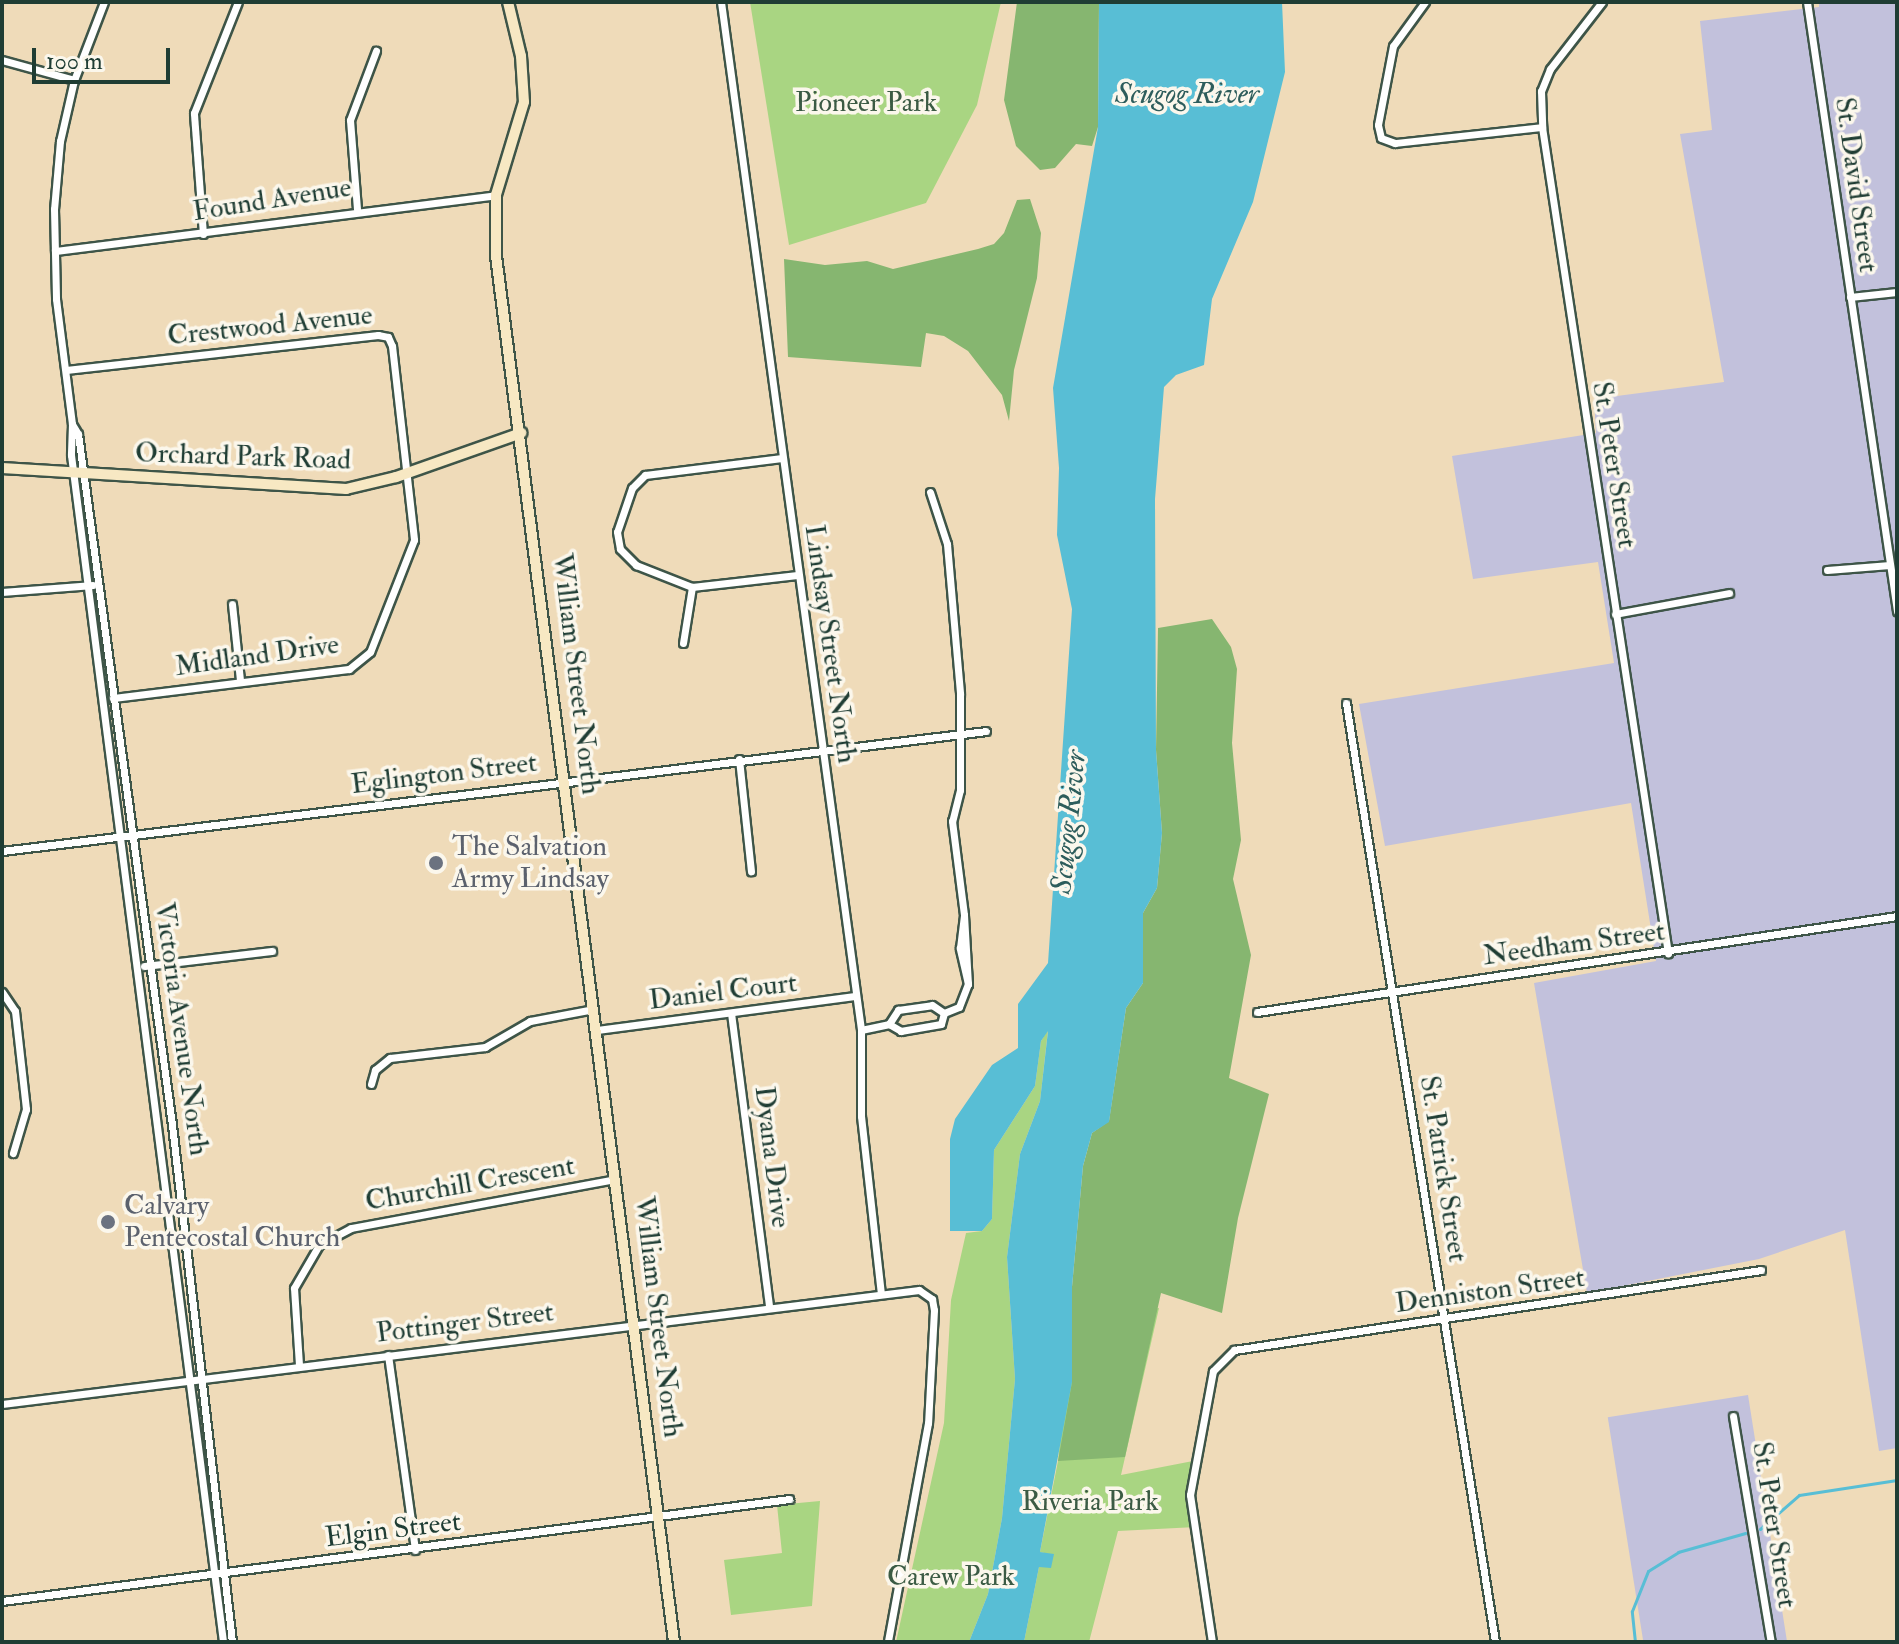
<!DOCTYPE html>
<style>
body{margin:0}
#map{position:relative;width:1899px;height:1644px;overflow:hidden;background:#efdbb9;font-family:"IM FELL Double Pica",serif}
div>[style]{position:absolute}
.industrial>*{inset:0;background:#c2c1dc;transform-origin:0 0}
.green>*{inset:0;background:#a9d582}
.forest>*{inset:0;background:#86b670}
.water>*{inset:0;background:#58bed5}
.stream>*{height:3px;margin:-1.5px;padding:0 1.5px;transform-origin:1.5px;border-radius:1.5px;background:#58bed5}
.roads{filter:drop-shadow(2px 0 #3e5548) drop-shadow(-2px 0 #3e5548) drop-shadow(0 2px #3e5548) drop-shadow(0 -2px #3e5548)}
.street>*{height:7px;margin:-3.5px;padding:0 3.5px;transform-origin:3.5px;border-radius:3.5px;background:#fff}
.secondary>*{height:10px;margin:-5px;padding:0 5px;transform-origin:5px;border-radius:5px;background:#f7e8c3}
.dots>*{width:22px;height:22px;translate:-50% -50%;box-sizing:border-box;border:4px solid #fbf7ec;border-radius:50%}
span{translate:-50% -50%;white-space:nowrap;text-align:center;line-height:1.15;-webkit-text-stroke:7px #fbf7ec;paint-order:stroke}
.park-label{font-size:28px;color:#3b5b44}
.street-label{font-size:28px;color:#1f3d34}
.worship-label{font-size:28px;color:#5b616d}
.left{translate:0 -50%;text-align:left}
.water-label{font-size:30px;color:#2d5d5c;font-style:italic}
.frame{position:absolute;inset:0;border:4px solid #1f3d34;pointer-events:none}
.scale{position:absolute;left:32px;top:48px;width:138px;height:36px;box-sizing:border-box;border:4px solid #1f3d34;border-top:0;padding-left:10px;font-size:24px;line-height:28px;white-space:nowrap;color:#1f3d34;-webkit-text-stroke:6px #fbf7ec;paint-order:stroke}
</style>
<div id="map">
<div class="industrial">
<i style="clip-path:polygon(1819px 2px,1897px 2px,1897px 1448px,1879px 1451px,1845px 1230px,1759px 1259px,1587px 1293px,1534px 983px,1656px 961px,1631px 803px,1385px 846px,1359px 704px,1614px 663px,1598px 562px,1473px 579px,1452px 456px,1596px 433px,1594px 399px,1724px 382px,1680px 134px,1712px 130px,1700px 21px,1819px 7px)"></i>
<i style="left:1748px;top:1395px;width:250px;height:142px;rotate:81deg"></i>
</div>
<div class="green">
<i style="clip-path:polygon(750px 2px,1001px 2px,977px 105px,926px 203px,789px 245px)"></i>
<i style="clip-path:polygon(1048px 1030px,1040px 1101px,1020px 1154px,1007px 1257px,1015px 1379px,1002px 1518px,988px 1594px,969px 1642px,896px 1642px,944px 1423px,951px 1300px,966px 1233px,982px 1231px,992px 1219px,994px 1150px,1035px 1086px,1041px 1041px)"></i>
<i style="clip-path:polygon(1159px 1308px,1121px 1475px,1193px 1461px,1196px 1527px,1118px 1531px,1089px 1642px,1024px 1642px,1039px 1567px,1053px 1555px,1040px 1552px,1058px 1461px,1072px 1322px)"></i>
<i style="clip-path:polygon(820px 1501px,812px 1606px,731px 1615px,724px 1560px,782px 1553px,777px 1505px)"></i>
</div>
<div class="forest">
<i style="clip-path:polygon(1017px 2px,1099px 2px,1098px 127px,1092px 146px,1076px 144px,1055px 168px,1040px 170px,1016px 146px,1004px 100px)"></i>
<i style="clip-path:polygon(1030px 199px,1041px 233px,1037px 278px,1014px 370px,1009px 421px,1002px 395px,968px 351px,944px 336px,926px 333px,921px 367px,788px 357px,784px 259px,825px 265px,867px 261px,893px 269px,978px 249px,994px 244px,1004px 233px,1017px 200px)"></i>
<i style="clip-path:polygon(1212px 619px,1231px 647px,1237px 669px,1232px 743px,1241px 840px,1233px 879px,1251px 955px,1229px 1078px,1269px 1094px,1238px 1218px,1222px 1313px,1161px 1293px,1125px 1457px,1058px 1461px,1072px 1382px,1072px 1287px,1083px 1166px,1092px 1133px,1109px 1121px,1126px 1008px,1143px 983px,1143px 913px,1157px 888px,1162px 833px,1156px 750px,1158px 628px)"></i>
</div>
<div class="water">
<i style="clip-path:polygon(1099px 2px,1282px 2px,1285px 72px,1253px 202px,1212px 299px,1204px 365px,1176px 375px,1164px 387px,1155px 499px,1156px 750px,1162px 833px,1157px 888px,1143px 913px,1143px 983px,1126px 1008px,1109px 1122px,1092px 1133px,1083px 1166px,1072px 1287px,1072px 1382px,1040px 1552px,1054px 1554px,1051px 1568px,1039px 1567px,1024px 1642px,969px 1642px,988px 1594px,1002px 1518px,1015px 1379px,1007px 1257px,1020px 1154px,1040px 1101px,1048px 1031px,1041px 1041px,1035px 1086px,994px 1150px,992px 1219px,982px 1231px,950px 1231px,950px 1139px,955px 1119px,992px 1065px,1018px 1048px,1018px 1004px,1048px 963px,1072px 609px,1057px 535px,1059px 468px,1053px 388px,1098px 127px)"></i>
</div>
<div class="stream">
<i style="left:1760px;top:1529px;width:52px;rotate:-41.1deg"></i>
<i style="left:1799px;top:1495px;width:99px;rotate:-8.7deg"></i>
<i style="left:1635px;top:1642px;width:31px;rotate:-96deg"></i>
<i style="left:1632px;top:1611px;width:43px;rotate:-68.2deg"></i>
<i style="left:1648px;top:1571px;width:36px;rotate:-32deg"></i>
<i style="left:1678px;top:1552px;width:70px;rotate:-15.8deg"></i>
</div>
<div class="roads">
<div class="street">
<i style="left:104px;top:2px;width:84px;rotate:111deg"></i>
<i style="left:74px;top:80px;width:63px;rotate:102.9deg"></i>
<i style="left:60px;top:141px;width:68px;rotate:95deg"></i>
<i style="left:54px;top:209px;width:90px;rotate:88.7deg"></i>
<i style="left:56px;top:299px;width:126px;rotate:82.7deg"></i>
<i style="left:72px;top:424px;width:31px;rotate:92deg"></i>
<i style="left:71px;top:455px;width:1197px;rotate:82.7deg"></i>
<i style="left:721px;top:2px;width:1037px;rotate:82.24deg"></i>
<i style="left:861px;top:1030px;width:86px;rotate:90deg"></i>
<i style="left:861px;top:1116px;width:179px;rotate:83.6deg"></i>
<i style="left:1425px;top:2px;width:54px;rotate:126deg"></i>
<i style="left:1393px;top:46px;width:80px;rotate:100.8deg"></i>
<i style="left:1378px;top:125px;width:13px;rotate:77deg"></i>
<i style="left:1381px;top:138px;width:15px;rotate:20deg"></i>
<i style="left:1395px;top:143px;width:148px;rotate:-6.2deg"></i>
<i style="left:1602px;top:2px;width:85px;rotate:127.8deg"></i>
<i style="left:1550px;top:69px;width:24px;rotate:112deg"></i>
<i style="left:1541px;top:91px;width:36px;rotate:88deg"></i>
<i style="left:1542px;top:127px;width:836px;rotate:81.33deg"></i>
<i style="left:1807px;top:2px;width:616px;rotate:81.59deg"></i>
<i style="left:2px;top:60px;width:75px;rotate:15.5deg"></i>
<i style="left:357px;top:209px;width:89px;rotate:-94.5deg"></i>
<i style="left:350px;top:120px;width:74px;rotate:-69.4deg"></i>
<i style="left:203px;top:234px;width:121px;rotate:-94.3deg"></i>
<i style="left:194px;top:113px;width:119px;rotate:-68.4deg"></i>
<i style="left:55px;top:251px;width:445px;rotate:-7.2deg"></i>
<i style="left:1850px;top:297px;width:47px;rotate:-6.1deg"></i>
<i style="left:66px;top:370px;width:314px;rotate:-6.4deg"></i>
<i style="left:378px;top:335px;width:10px;rotate:11deg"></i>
<i style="left:388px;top:337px;width:10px;rotate:66deg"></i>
<i style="left:392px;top:346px;width:195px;rotate:83.5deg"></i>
<i style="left:414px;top:540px;width:120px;rotate:111.4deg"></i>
<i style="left:370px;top:652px;width:27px;rotate:141deg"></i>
<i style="left:349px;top:669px;width:238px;rotate:173deg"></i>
<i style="left:72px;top:424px;width:12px;rotate:59deg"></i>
<i style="left:78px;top:434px;width:697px;rotate:82.25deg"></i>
<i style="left:172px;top:1125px;width:520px;rotate:83.38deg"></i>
<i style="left:782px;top:458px;width:138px;rotate:172.9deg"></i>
<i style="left:645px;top:475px;width:18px;rotate:135deg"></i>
<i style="left:632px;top:488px;width:46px;rotate:108.8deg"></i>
<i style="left:617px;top:532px;width:17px;rotate:80deg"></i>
<i style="left:620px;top:549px;width:23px;rotate:45deg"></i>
<i style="left:636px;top:565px;width:60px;rotate:21.4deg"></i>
<i style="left:692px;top:587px;width:106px;rotate:-6.5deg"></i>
<i style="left:930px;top:492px;width:55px;rotate:71.9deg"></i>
<i style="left:947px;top:544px;width:151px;rotate:85deg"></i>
<i style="left:960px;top:694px;width:96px;rotate:90deg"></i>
<i style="left:960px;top:790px;width:32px;rotate:104deg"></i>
<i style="left:952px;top:821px;width:95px;rotate:82.7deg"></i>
<i style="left:1827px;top:570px;width:63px;rotate:-4.5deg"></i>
<i style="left:2px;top:592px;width:91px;rotate:-4.4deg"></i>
<i style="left:232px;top:604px;width:76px;rotate:84deg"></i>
<i style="left:1615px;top:614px;width:116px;rotate:-10.4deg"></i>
<i style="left:683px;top:643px;width:57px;rotate:-80.9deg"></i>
<i style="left:1346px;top:703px;width:951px;rotate:80.98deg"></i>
<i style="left:739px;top:759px;width:113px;rotate:83.9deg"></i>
<i style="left:2px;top:851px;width:991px;rotate:-6.95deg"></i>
<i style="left:144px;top:966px;width:129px;rotate:-6.7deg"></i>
<i style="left:2px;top:992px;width:23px;rotate:56deg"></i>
<i style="left:15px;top:1011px;width:99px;rotate:83.6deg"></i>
<i style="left:26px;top:1109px;width:46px;rotate:106.5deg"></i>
<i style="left:1257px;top:1012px;width:647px;rotate:-8.53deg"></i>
<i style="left:731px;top:1013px;width:296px;rotate:82.6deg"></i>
<i style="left:944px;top:1013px;width:11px;rotate:105deg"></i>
<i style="left:941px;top:1024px;width:41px;rotate:170.1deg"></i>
<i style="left:901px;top:1031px;width:14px;rotate:-150deg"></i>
<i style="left:889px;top:1024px;width:17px;rotate:-57deg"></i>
<i style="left:898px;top:1010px;width:34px;rotate:-8deg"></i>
<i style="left:932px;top:1005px;width:14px;rotate:34deg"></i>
<i style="left:944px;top:1013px;width:16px;rotate:-22deg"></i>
<i style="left:959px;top:1007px;width:25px;rotate:-69deg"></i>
<i style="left:968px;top:984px;width:37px;rotate:-103deg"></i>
<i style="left:960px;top:948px;width:33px;rotate:-83deg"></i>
<i style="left:964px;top:915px;width:69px;rotate:86.7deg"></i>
<i style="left:597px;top:1030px;width:260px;rotate:-7.5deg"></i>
<i style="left:861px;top:1030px;width:29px;rotate:-12deg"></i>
<i style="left:371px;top:1084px;width:15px;rotate:-74deg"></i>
<i style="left:375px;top:1070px;width:19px;rotate:-39deg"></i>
<i style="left:390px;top:1058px;width:96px;rotate:-6.6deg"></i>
<i style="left:485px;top:1047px;width:52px;rotate:-30deg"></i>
<i style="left:530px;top:1021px;width:65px;rotate:-10.6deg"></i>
<i style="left:388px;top:1355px;width:197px;rotate:82.1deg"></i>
<i style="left:299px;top:1365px;width:77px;rotate:-93.7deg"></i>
<i style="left:294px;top:1288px;width:50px;rotate:-59.8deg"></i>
<i style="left:319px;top:1245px;width:36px;rotate:-28deg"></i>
<i style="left:351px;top:1228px;width:269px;rotate:-10.5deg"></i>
<i style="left:2px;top:1404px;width:924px;rotate:-7.09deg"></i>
<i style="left:919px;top:1290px;width:16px;rotate:35deg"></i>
<i style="left:932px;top:1299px;width:11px;rotate:80deg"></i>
<i style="left:934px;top:1310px;width:113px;rotate:93deg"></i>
<i style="left:928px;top:1423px;width:223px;rotate:100.4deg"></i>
<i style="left:1733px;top:1416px;width:229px;rotate:80.5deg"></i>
<i style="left:2px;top:1601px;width:794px;rotate:-7.38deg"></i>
<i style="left:1212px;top:1642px;width:149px;rotate:-98.5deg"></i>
<i style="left:1190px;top:1495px;width:126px;rotate:-79.5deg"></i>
<i style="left:1213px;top:1371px;width:30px;rotate:-45deg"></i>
<i style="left:1234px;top:1350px;width:533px;rotate:-8.63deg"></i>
</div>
<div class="secondary">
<i style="left:508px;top:2px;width:56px;rotate:76.5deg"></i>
<i style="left:521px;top:56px;width:46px;rotate:86.3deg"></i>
<i style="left:524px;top:102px;width:97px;rotate:106.8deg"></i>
<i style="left:496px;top:195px;width:61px;rotate:90deg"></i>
<i style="left:496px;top:256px;width:1397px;rotate:82.68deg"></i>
<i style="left:2px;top:468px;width:345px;rotate:3.5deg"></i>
<i style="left:346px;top:489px;width:51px;rotate:-13.5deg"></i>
<i style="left:396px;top:477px;width:133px;rotate:-19.4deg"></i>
</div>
</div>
<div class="dots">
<i style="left:436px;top:863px;background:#6b7280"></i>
<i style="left:108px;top:1222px;background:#6b7280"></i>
</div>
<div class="park-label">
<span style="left:866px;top:103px">Pioneer Park</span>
<span style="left:1090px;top:1502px">Riveria Park</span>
<span style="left:951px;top:1577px">Carew Park</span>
</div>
<div class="street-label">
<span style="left:1856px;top:185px;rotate:82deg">St. David Street</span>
<span style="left:272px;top:200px;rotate:-9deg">Found Avenue</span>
<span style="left:270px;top:326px;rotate:-6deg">Crestwood Avenue</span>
<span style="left:243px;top:457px;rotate:2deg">Orchard Park Road</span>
<span style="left:1614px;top:465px;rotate:81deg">St. Peter Street</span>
<span style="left:830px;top:644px;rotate:82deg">Lindsay Street North</span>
<span style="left:257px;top:656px;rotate:-8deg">Midland Drive</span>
<span style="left:576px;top:674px;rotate:83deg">William Street North</span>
<span style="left:444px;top:774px;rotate:-7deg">Eglington Street</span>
<span style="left:1574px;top:944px;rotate:-8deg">Needham Street</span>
<span style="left:723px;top:992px;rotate:-7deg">Daniel Court</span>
<span style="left:181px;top:1029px;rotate:82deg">Victoria Avenue North</span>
<span style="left:772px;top:1157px;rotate:83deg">Dyana Drive</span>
<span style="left:1443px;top:1169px;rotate:81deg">St. Patrick Street</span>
<span style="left:470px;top:1184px;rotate:-10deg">Churchill Crescent</span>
<span style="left:1490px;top:1291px;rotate:-8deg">Denniston Street</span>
<span style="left:658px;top:1317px;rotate:83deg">William Street North</span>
<span style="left:465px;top:1323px;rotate:-7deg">Pottinger Street</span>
<span style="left:1774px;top:1525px;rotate:81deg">St. Peter Street</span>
<span style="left:393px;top:1530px;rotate:-7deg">Elgin Street</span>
</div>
<div class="worship-label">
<span class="left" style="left:452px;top:863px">The Salvation<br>Army Lindsay</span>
<span class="left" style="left:124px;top:1222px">Calvary<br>Pentecostal Church</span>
</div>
<div class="water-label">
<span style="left:1187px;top:94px">Scugog River</span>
<span style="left:1069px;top:822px;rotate:-84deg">Scugog River</span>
</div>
<div class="frame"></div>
<div class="scale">100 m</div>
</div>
